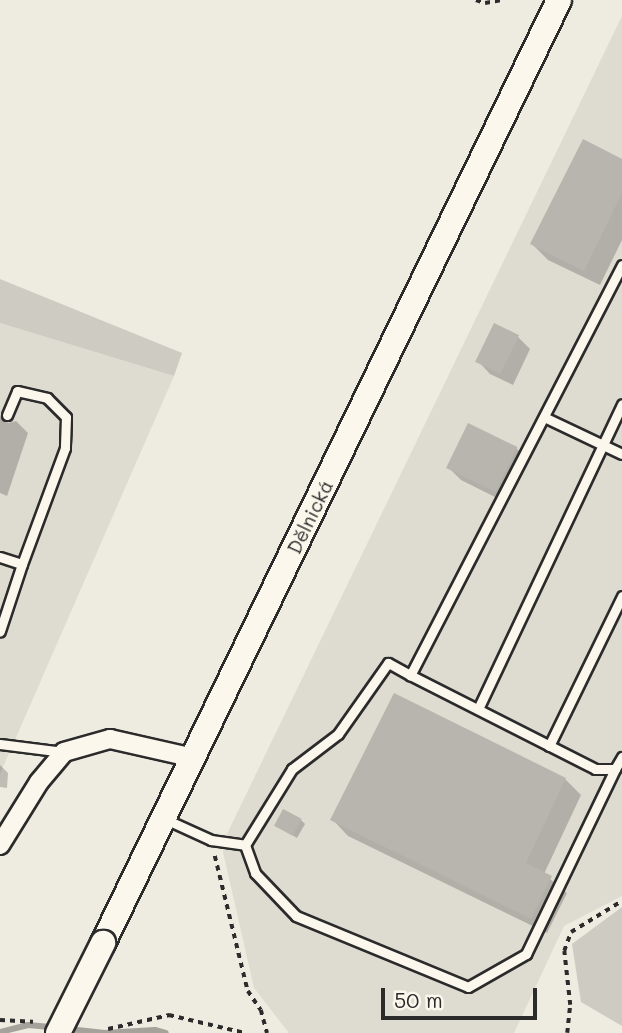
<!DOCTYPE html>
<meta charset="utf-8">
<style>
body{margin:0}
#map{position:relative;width:622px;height:1033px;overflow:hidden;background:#eeebe0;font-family:Mali,sans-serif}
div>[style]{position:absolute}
.built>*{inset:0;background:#dedbd1}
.green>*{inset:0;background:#cecbc2}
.shadow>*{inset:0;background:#0003}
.stream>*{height:6px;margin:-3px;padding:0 3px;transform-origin:3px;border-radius:3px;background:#a4a29a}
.building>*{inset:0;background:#b8b5ae;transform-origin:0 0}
.path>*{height:3.5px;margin-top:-1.75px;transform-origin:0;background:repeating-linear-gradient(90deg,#2b2b2b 0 5px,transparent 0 10px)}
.roads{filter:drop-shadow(2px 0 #2b2b2b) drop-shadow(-2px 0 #2b2b2b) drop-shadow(0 2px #2b2b2b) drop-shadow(0 -2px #2b2b2b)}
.service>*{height:9px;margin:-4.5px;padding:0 4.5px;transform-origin:4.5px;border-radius:4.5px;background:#fbf7ec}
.minor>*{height:18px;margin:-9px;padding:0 9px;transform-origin:9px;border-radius:9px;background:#fbf7ec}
.secondary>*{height:24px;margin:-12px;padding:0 12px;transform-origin:12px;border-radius:12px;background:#fbf7ec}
.bridges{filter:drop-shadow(2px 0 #2b2b2b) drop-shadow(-2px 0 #2b2b2b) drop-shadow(0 2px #2b2b2b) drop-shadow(0 -2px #2b2b2b)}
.secondary-bridge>*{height:24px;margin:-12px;padding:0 12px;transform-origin:12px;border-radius:12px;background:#fbf7ec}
span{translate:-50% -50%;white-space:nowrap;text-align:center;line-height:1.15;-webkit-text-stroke:6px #fbf7ec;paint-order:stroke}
.street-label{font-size:19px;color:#2b2b2b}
.scale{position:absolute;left:381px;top:988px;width:156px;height:32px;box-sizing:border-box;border:4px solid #2b2b2b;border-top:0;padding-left:9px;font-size:21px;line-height:24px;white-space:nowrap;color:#2b2b2b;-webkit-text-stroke:5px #fbf7ec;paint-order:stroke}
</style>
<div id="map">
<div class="built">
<i style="clip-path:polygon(622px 16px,622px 896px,564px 926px,514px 1033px,289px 1033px,254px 988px,223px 852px,226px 836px)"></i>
<i style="clip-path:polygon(0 323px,174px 376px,0 774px)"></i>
</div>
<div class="green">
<i style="clip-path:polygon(0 279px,182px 353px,174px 376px,0 323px)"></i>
<i style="clip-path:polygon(622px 907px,622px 1026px,581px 1002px,572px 944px)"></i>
</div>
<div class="shadow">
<i style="clip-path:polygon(622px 161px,622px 240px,600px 285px,548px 260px,532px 244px)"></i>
<i style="clip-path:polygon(518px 337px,530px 349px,513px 385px,490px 374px,478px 361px)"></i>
<i style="clip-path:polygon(0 415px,8px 423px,16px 421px,28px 433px,7px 496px,0 493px)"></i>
<i style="clip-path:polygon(516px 448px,528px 460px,507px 503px,461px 480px,448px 467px)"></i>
<i style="clip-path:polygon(0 765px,8px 773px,7px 788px,0 787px)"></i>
<i style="clip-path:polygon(565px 779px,581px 795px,544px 874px,567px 893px,547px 933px,348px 836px,333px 820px)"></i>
<i style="clip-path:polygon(301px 820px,305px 824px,297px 838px,276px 825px)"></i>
</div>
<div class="stream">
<i style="left:68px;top:1029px;width:37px;rotate:6deg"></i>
<i style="left:105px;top:1033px;width:50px;rotate:-3.4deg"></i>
<i style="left:155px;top:1030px;width:11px;rotate:15deg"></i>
<i style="left:0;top:1032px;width:29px;rotate:-14deg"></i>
<i style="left:28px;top:1025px;width:25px;rotate:5deg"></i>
</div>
<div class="building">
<i style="clip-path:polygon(583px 139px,622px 159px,622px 193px,584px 271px,530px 244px)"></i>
<i style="left:494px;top:323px;width:28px;height:43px;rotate:26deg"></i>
<i style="left:468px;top:423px;width:55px;height:50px;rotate:26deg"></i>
<i style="clip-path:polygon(394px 693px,566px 778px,526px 863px,552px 876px,531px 919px,330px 820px)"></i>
<i style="left:283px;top:809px;width:21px;height:19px;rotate:28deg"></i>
</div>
<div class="path">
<i style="left:476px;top:0;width:9px;rotate:18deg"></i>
<i style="left:485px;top:3px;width:17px;rotate:-10deg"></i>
<i style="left:215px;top:856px;width:139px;rotate:76.3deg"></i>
<i style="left:248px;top:991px;width:23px;rotate:56deg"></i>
<i style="left:261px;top:1010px;width:24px;rotate:75deg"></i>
<i style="left:0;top:1020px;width:33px;rotate:3deg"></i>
<i style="left:108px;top:1029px;width:63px;rotate:-12.9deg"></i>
<i style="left:169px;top:1015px;width:78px;rotate:13.3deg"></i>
<i style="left:567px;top:1033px;width:28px;rotate:-84deg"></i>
<i style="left:570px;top:1005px;width:54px;rotate:-96.3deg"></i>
<i style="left:564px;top:951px;width:20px;rotate:-70deg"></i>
<i style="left:571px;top:932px;width:60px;rotate:-31.3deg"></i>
</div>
<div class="roads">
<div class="service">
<i style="left:622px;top:265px;width:462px;rotate:117.3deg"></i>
<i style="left:410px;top:675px;width:208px;rotate:26.9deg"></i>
<i style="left:595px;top:769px;width:20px"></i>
<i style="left:615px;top:769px;width:14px;rotate:-60deg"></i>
<i style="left:7px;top:415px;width:26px;rotate:-67deg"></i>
<i style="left:17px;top:391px;width:31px;rotate:13deg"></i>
<i style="left:47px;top:398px;width:27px;rotate:45deg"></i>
<i style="left:66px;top:417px;width:31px;rotate:92deg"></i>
<i style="left:65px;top:448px;width:124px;rotate:110.3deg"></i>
<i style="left:544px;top:417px;width:86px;rotate:25.4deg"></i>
<i style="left:0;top:557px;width:23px;rotate:18deg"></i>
<i style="left:22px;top:564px;width:71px;rotate:108.2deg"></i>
<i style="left:410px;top:675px;width:25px;rotate:-151deg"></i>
<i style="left:388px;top:663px;width:87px;rotate:125.2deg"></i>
<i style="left:338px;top:734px;width:58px;rotate:142.7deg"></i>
<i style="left:292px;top:769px;width:89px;rotate:121.7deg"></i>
<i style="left:245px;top:845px;width:30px;rotate:70deg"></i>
<i style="left:255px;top:873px;width:59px;rotate:46.4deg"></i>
<i style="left:296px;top:916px;width:186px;rotate:22.4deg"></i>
<i style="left:468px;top:987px;width:67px;rotate:-29.6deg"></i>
<i style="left:526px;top:954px;width:205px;rotate:-64.3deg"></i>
<i style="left:478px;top:709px;width:337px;rotate:-64.7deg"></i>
<i style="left:0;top:744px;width:64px;rotate:7.1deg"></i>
<i style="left:549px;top:746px;width:167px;rotate:-64deg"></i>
<i style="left:165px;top:819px;width:51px;rotate:24.5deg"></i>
<i style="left:211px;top:840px;width:34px;rotate:8deg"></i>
</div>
<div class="minor">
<i style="left:0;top:845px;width:74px;rotate:-58.2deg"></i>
<i style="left:39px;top:782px;width:39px;rotate:-50deg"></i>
<i style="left:64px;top:752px;width:48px;rotate:-15.8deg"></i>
<i style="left:110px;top:739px;width:86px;rotate:12.7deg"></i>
</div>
<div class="secondary">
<i style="left:103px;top:943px;width:1047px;rotate:-64.19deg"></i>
</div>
</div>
<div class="bridges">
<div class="secondary-bridge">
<i style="left:58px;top:1033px;width:101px;rotate:-63.4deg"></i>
</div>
</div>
<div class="street-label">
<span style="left:310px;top:517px;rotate:-64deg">Dělnická</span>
</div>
<div class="scale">50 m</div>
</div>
